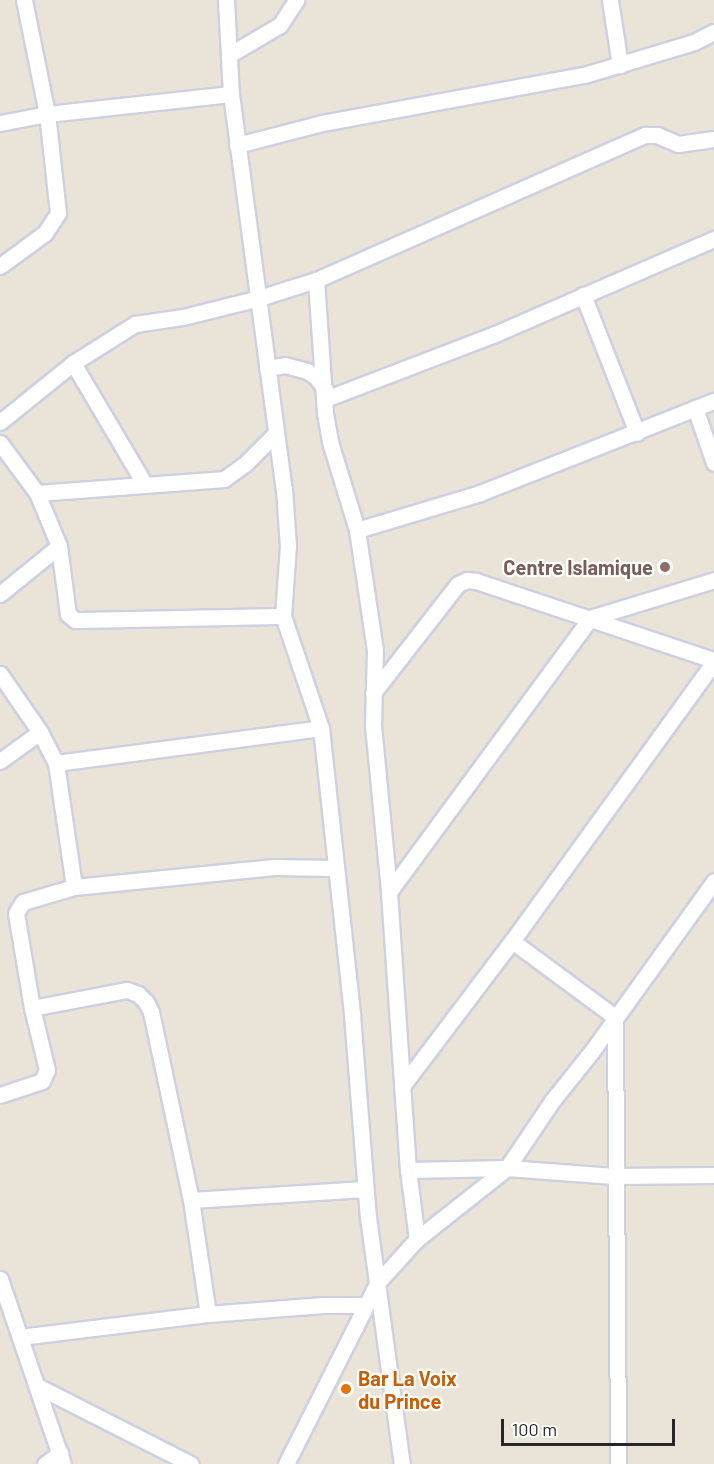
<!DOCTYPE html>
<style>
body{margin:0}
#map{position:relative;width:714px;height:1464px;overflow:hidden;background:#eae3d8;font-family:Barlow,sans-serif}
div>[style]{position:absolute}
.roads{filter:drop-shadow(2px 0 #cdd0e0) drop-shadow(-2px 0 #cdd0e0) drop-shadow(0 2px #cdd0e0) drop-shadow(0 -2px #cdd0e0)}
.minor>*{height:15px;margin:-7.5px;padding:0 7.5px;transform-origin:7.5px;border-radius:7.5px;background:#fff}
.dots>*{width:16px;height:16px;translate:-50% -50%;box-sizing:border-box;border:3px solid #fff;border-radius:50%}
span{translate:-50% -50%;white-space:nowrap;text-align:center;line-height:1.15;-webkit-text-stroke:4.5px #fff;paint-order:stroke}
.education-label{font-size:20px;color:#785e54;font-weight:700}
.right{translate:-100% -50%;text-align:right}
.food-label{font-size:20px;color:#c56008;font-weight:700}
.left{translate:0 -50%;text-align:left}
.scale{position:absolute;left:501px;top:1419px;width:174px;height:27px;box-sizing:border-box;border:3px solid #272727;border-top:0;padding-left:8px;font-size:18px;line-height:21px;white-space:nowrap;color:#272727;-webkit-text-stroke:4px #fff;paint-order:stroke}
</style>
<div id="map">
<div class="roads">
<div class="minor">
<i style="left:226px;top:0;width:94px;rotate:87deg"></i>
<i style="left:231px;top:94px;width:399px;rotate:82.4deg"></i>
<i style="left:284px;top:489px;width:57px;rotate:86deg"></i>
<i style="left:288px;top:546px;width:70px;rotate:94.1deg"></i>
<i style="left:283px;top:616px;width:118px;rotate:71.3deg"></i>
<i style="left:321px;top:728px;width:289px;rotate:83.8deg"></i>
<i style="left:352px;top:1015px;width:203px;rotate:85.5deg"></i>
<i style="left:368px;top:1217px;width:249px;rotate:82.2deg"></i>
<i style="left:610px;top:0;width:66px;rotate:81.3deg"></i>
<i style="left:229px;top:55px;width:59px;rotate:-30.5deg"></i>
<i style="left:280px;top:25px;width:30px;rotate:-57deg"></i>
<i style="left:0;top:123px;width:48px;rotate:-10.8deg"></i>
<i style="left:47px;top:114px;width:185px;rotate:-6.2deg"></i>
<i style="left:237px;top:145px;width:88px;rotate:-14.5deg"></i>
<i style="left:322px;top:123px;width:266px;rotate:-10.4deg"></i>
<i style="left:584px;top:75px;width:115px;rotate:-16.7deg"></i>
<i style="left:694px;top:42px;width:22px;rotate:-27deg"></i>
<i style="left:0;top:266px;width:56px;rotate:-36.3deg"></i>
<i style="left:45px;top:233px;width:24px;rotate:-57deg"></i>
<i style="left:58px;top:213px;width:100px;rotate:-96.3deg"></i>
<i style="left:47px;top:114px;width:116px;rotate:-101.4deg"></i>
<i style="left:316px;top:280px;width:360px;rotate:-23.8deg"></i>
<i style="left:645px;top:135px;width:12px"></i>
<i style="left:657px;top:135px;width:23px;rotate:23deg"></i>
<i style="left:678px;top:144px;width:36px;rotate:-8deg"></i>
<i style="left:583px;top:295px;width:148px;rotate:68.6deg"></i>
<i style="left:73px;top:363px;width:139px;rotate:59.4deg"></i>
<i style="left:267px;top:368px;width:18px;rotate:-9deg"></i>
<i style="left:285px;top:365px;width:23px;rotate:15deg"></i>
<i style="left:307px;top:371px;width:11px;rotate:34deg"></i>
<i style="left:316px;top:377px;width:15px;rotate:53deg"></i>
<i style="left:325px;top:399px;width:180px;rotate:-20.9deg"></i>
<i style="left:493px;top:335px;width:241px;rotate:-23.5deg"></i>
<i style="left:695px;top:408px;width:58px;rotate:70.9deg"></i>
<i style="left:0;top:422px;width:94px;rotate:-38.9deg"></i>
<i style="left:73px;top:363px;width:73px;rotate:-32.2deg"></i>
<i style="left:135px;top:324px;width:49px;rotate:-8.3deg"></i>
<i style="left:183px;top:317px;width:78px;rotate:-14deg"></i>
<i style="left:259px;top:298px;width:60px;rotate:-17.5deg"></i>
<i style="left:316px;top:280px;width:133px;rotate:86.1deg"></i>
<i style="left:325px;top:413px;width:29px;rotate:80deg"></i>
<i style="left:330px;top:442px;width:92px;rotate:72.9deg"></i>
<i style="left:357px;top:530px;width:121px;rotate:81.5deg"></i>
<i style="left:375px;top:650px;width:75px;rotate:91.5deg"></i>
<i style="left:373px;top:725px;width:168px;rotate:84.5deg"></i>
<i style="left:389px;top:892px;width:279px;rotate:86.1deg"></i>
<i style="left:408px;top:1170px;width:70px;rotate:82.6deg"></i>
<i style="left:0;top:443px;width:62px;rotate:53.5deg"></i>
<i style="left:37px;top:493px;width:57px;rotate:67.5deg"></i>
<i style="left:59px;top:546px;width:69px;rotate:82.5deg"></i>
<i style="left:68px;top:614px;width:9px;rotate:41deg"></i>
<i style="left:75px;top:620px;width:208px;rotate:-1.1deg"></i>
<i style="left:37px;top:493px;width:188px;rotate:-4.3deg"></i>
<i style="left:224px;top:479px;width:26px;rotate:-36deg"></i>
<i style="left:245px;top:464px;width:42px;rotate:-45deg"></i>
<i style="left:357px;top:530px;width:128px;rotate:-16.7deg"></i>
<i style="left:480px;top:493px;width:251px;rotate:-21.5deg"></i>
<i style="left:0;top:594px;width:76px;rotate:-39.1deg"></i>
<i style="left:0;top:674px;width:70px;rotate:55.4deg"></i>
<i style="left:40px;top:732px;width:35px;rotate:63deg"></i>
<i style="left:56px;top:763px;width:125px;rotate:81.7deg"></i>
<i style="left:373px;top:693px;width:138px;rotate:-52.1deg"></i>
<i style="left:458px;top:584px;width:10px;rotate:-24deg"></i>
<i style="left:467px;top:580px;width:9px;rotate:6deg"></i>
<i style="left:476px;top:581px;width:251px;rotate:18.4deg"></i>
<i style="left:0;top:761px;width:49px;rotate:-35.9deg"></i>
<i style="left:56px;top:763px;width:267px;rotate:-7.5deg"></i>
<i style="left:389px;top:892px;width:340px;rotate:-53.7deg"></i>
<i style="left:590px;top:618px;width:130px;rotate:-17deg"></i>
<i style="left:512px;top:941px;width:128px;rotate:36.4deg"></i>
<i style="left:615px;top:1017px;width:447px;rotate:89.6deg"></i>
<i style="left:32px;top:1008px;width:97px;rotate:-10.7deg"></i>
<i style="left:127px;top:990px;width:12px;rotate:20deg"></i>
<i style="left:138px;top:994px;width:11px;rotate:45deg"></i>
<i style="left:146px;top:1002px;width:11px;rotate:63deg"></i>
<i style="left:151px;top:1012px;width:192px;rotate:78deg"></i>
<i style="left:191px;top:1200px;width:115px;rotate:81.5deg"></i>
<i style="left:403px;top:1085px;width:181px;rotate:-52.9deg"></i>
<i style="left:512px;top:941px;width:344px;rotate:-54.1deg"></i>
<i style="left:0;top:1095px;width:44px;rotate:-18.4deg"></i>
<i style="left:42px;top:1081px;width:12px;rotate:-66deg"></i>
<i style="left:47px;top:1070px;width:64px;rotate:-103.6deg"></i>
<i style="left:32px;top:1008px;width:96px;rotate:-99.6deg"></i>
<i style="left:16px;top:913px;width:13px;rotate:-58deg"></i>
<i style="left:23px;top:902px;width:53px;rotate:-16.4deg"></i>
<i style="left:74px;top:887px;width:201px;rotate:-5.7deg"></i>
<i style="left:274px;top:867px;width:60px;rotate:1deg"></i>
<i style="left:408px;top:1170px;width:99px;rotate:-1.2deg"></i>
<i style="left:507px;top:1168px;width:107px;rotate:4.3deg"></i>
<i style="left:614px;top:1176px;width:100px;rotate:-0.6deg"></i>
<i style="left:191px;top:1200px;width:174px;rotate:-3.6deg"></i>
<i style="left:0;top:1279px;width:195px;rotate:71.2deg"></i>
<i style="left:20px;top:1337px;width:189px;rotate:-7deg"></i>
<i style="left:208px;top:1314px;width:115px;rotate:-4.5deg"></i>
<i style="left:323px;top:1305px;width:43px"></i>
<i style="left:39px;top:1387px;width:170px;rotate:26.9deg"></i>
<i style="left:45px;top:1464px;width:19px;rotate:-36deg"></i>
<i style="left:286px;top:1464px;width:204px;rotate:-63.2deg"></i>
<i style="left:378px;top:1282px;width:58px;rotate:-47.8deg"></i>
<i style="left:417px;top:1239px;width:115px;rotate:-38.3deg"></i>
<i style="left:507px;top:1168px;width:81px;rotate:-56.1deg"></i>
<i style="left:552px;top:1101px;width:64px;rotate:-51.3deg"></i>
<i style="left:592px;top:1051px;width:209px;rotate:-54.3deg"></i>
</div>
</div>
<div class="dots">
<i style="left:665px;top:567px;background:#8d6e63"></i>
<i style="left:346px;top:1389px;background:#e8710a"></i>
</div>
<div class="education-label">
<span class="right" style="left:653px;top:567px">Centre Islamique</span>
</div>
<div class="food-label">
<span class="left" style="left:358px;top:1390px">Bar La Voix<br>du Prince</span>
</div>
<div class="scale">100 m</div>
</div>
